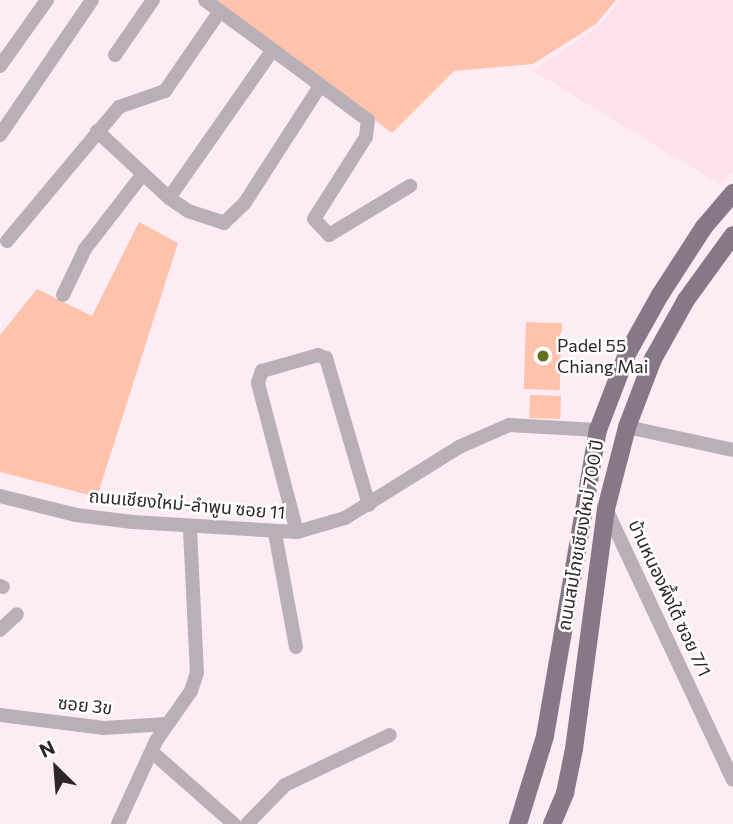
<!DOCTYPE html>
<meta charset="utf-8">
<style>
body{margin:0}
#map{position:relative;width:733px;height:824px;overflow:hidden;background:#feecf4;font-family:Commissioner,"Noto Sans Thai",sans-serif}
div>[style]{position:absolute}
.built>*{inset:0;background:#ffe1ee}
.green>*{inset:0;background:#ffc2aa;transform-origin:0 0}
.minor>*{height:14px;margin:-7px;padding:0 7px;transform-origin:7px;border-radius:7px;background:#b8afb8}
.major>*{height:18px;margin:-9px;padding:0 9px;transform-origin:9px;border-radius:9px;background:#867887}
.dots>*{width:19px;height:19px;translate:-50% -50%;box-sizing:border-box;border:4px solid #fff;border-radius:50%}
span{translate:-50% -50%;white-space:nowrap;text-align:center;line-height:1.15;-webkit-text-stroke:5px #fff;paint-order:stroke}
.poi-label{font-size:18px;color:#2f2529}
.left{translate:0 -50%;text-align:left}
.street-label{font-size:18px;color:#2f2529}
.north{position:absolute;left:21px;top:733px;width:70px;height:70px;-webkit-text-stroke:5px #fff;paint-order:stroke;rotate:335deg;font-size:19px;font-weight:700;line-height:28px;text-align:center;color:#2f2529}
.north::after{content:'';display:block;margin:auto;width:24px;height:32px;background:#2f2529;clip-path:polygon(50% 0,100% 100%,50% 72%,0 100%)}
</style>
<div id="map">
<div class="built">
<i style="clip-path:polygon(620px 0,733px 0,733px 170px,720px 184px,533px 71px,600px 25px)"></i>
</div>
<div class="green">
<i style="clip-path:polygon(214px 0,616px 0,596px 24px,533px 64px,454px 71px,392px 133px)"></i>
<i style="clip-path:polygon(139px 222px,178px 243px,97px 497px,0 472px,0 335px,37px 289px,92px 316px)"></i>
<i style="left:526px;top:322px;width:36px;height:67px;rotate:2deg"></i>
<i style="left:530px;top:395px;width:31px;height:23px;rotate:2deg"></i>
</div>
<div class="minor">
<i style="left:205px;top:0;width:202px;rotate:36.4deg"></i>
<i style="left:368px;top:120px;width:17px;rotate:97deg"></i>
<i style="left:366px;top:137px;width:97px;rotate:122.4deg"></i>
<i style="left:314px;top:219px;width:22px;rotate:47deg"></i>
<i style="left:329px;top:235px;width:95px;rotate:-31.2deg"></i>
<i style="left:115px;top:55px;width:67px;rotate:-55.4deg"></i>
<i style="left:0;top:66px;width:81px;rotate:-54.5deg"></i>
<i style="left:97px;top:131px;width:98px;rotate:42.9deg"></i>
<i style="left:169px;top:198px;width:23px;rotate:34deg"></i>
<i style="left:188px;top:211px;width:38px;rotate:18deg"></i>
<i style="left:224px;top:223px;width:28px;rotate:-44deg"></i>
<i style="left:244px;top:204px;width:140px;rotate:-57.2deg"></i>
<i style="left:0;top:135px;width:163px;rotate:-55.7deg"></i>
<i style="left:169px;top:198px;width:179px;rotate:-55deg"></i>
<i style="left:7px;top:241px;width:175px;rotate:-50.1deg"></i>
<i style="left:119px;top:107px;width:49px;rotate:-19.2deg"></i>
<i style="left:165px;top:91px;width:97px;rotate:-55.5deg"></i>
<i style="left:63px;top:295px;width:51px;rotate:-64.4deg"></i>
<i style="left:85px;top:249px;width:95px;rotate:-52.3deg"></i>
<i style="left:627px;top:427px;width:108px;rotate:12.2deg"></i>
<i style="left:0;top:496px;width:78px;rotate:14deg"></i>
<i style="left:76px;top:515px;width:57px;rotate:7deg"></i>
<i style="left:133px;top:522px;width:164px;rotate:3.5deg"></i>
<i style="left:297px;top:532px;width:50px;rotate:-16.3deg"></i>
<i style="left:345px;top:518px;width:134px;rotate:-31.9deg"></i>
<i style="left:459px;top:447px;width:55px;rotate:-23.7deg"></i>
<i style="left:509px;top:425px;width:89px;rotate:3.2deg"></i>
<i style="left:606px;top:509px;width:299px;rotate:64.9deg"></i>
<i style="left:297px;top:532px;width:154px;rotate:-104.7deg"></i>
<i style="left:258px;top:383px;width:13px;rotate:-72deg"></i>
<i style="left:262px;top:371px;width:58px;rotate:-15.9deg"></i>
<i style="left:318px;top:355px;width:9px;rotate:21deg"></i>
<i style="left:326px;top:358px;width:153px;rotate:73.7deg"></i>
<i style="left:275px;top:533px;width:116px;rotate:79.6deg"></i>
<i style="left:0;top:586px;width:3px;rotate:18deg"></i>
<i style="left:0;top:630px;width:23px;rotate:-43deg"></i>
<i style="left:0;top:715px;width:105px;rotate:7.1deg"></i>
<i style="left:104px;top:728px;width:63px;rotate:-3.6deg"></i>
<i style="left:152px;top:752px;width:109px;rotate:41.3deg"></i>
<i style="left:118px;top:824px;width:91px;rotate:-65.4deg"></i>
<i style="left:156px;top:741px;width:61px;rotate:-55deg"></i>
<i style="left:191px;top:691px;width:19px;rotate:-72deg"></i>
<i style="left:197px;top:673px;width:145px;rotate:-92.8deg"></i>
<i style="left:247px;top:824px;width:54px;rotate:-45.7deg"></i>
<i style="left:285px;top:785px;width:116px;rotate:-25.5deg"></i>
</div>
<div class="major">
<i style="left:518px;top:824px;width:92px;rotate:-72.9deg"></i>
<i style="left:545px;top:736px;width:311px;rotate:-80.2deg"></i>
<i style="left:598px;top:430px;width:81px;rotate:-69.1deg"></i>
<i style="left:627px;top:354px;width:68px;rotate:-60.8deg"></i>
<i style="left:660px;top:295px;width:81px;rotate:-57.1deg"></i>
<i style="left:704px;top:227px;width:45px;rotate:-49.5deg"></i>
<i style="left:552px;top:824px;width:34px;rotate:-67deg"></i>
<i style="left:565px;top:793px;width:45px;rotate:-78.4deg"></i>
<i style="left:574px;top:749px;width:242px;rotate:-82.4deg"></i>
<i style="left:606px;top:509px;width:85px;rotate:-75.6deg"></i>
<i style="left:627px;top:427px;width:73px;rotate:-69.1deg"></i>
<i style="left:653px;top:359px;width:68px;rotate:-60.8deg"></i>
<i style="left:686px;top:300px;width:80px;rotate:-54.1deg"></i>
</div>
<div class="dots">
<i style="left:543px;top:356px;background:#5f711f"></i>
</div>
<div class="poi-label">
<span class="left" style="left:557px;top:356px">Padel 55<br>Chiang Mai</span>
</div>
<div class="street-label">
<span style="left:187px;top:504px;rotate:5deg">ถนนเชียงใหม่-ลำพูน ซอย 11</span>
<span style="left:580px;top:535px;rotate:-80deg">ถนนสมโภชเชียงใหม่ 700 ปี</span>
<span style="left:670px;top:598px;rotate:65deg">บ้านหนองผึ้งใต้ ซอย 7/1</span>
<span style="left:85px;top:705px;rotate:6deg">ซอย 3ข</span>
</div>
<div class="north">N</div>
</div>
